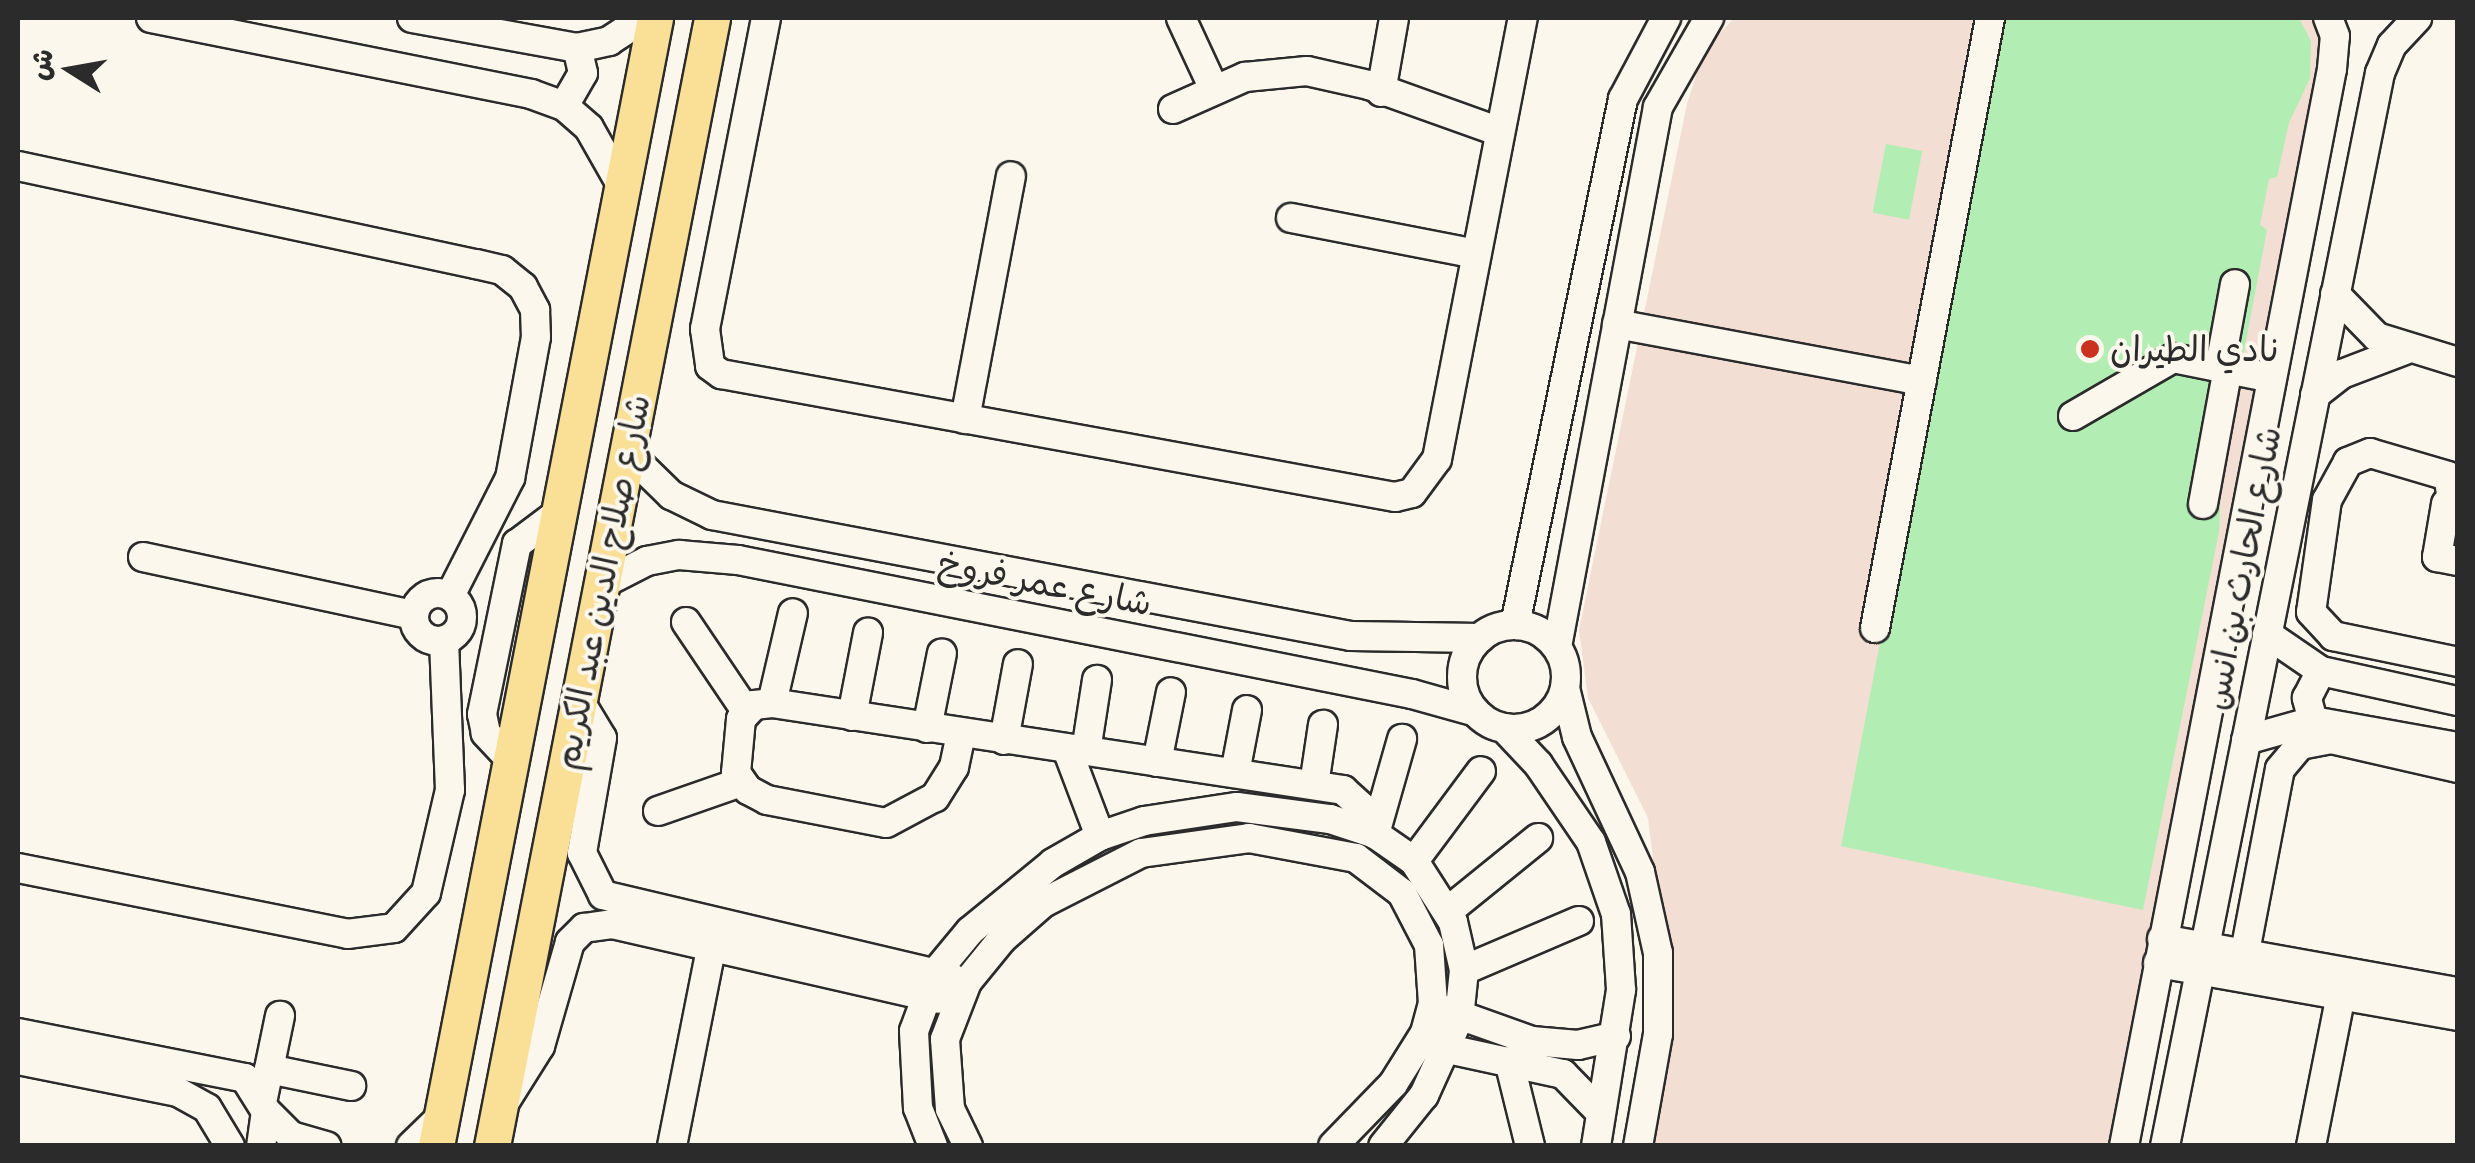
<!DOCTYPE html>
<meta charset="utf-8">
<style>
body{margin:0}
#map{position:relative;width:2475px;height:1163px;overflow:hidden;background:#fbf7ec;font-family:Itim,"Playpen Sans Arabic",sans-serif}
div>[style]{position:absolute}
.built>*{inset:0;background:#f2ded3}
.green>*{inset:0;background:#b2eeb4;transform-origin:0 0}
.roads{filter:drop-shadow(2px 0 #2b2b2b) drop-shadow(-2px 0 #2b2b2b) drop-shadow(0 2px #2b2b2b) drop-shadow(0 -2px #2b2b2b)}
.minor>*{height:28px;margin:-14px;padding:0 14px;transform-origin:14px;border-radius:14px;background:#fbf7ec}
.minor>.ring{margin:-14px;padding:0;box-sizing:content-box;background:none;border:28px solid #fbf7ec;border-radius:50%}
.major>*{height:35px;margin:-17.5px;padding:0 17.5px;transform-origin:17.5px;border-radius:17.5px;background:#fadf96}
.dots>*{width:28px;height:28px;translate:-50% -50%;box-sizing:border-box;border:5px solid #fbf7ec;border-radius:50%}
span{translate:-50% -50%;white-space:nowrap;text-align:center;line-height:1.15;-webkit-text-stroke:8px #fbf7ec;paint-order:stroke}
.poi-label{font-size:35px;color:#2b2b2b}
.left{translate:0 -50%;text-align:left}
.street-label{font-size:35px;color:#2b2b2b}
.frame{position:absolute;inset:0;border:20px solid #2b2b2b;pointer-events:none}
.north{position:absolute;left:20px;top:20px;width:100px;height:100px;-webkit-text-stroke:8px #fbf7ec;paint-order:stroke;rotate:281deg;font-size:28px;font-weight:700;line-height:40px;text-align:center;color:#2b2b2b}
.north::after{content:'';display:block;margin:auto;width:35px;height:45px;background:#2b2b2b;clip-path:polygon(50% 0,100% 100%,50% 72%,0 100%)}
</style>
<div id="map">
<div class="built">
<i style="clip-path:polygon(1734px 18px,2321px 18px,2328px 36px,2114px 1145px,1650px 1145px,1673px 1022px,1648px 818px,1588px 698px,1579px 630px,1687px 104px,1704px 50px)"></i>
</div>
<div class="green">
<i style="clip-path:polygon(2000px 18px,2299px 18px,2311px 41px,2310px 78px,2289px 123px,2277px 177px,2269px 179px,2260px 225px,2267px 230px,2222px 468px,2219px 532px,2143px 910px,1841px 846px)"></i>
<i style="left:1886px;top:144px;width:37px;height:70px;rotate:11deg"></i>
</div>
<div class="roads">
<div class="minor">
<i style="left:151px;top:18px;width:388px;rotate:11.3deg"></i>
<i style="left:531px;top:94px;width:35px;rotate:20deg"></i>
<i style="left:564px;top:106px;width:33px;rotate:41deg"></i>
<i style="left:589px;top:128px;width:67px;rotate:60.4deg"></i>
<i style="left:412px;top:18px;width:168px;rotate:10.3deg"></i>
<i style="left:577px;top:48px;width:33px;rotate:-12deg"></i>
<i style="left:609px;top:41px;width:42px;rotate:-33.3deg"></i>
<i style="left:766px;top:18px;width:317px;rotate:101.1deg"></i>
<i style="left:705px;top:329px;width:37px;rotate:82deg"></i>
<i style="left:710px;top:366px;width:14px;rotate:36deg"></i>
<i style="left:721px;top:374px;width:685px;rotate:10.34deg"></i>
<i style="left:1395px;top:497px;width:17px;rotate:-13deg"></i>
<i style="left:1412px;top:493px;width:42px;rotate:-53.7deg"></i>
<i style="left:1437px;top:459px;width:449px;rotate:-79deg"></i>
<i style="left:1181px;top:18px;width:76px;rotate:65.1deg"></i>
<i style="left:1381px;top:92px;width:75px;rotate:-80deg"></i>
<i style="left:564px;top:106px;width:38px;rotate:-60deg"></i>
<i style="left:583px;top:73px;width:26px;rotate:-103deg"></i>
<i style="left:1173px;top:109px;width:79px;rotate:-24deg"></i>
<i style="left:1245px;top:77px;width:62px;rotate:-5.5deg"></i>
<i style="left:1307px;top:71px;width:64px;rotate:12.7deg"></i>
<i style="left:1369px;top:85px;width:139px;rotate:19.7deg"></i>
<i style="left:18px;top:166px;width:468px;rotate:12.1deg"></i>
<i style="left:476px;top:264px;width:27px;rotate:13deg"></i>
<i style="left:502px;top:270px;width:27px;rotate:39deg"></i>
<i style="left:523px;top:287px;width:26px;rotate:62deg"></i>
<i style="left:535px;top:310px;width:27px;rotate:88deg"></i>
<i style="left:536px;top:337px;width:143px;rotate:100.4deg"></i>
<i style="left:510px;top:478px;width:132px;rotate:117deg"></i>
<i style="left:1291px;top:218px;width:188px;rotate:11deg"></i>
<i style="left:2335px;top:294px;width:60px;rotate:45.7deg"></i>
<i style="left:2377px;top:337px;width:85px;rotate:17.2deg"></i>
<i style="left:1617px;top:324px;width:310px;rotate:10.6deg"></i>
<i style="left:2220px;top:366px;width:83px;rotate:-79.6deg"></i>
<i style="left:2315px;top:395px;width:34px;rotate:-38deg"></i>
<i style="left:2342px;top:374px;width:67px;rotate:-20.9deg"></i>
<i style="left:2073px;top:416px;width:116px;rotate:-30.1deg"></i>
<i style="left:2173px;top:358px;width:101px;rotate:11.4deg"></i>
<i style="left:965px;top:419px;width:247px;rotate:-79.3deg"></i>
<i style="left:627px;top:452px;width:62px;rotate:44.3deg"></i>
<i style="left:671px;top:495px;width:46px;rotate:26deg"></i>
<i style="left:712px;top:515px;width:650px;rotate:10.72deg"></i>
<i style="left:1351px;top:636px;width:129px;rotate:0.9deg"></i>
<i style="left:2452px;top:500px;width:24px;rotate:-99deg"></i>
<i style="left:2448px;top:476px;width:81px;rotate:-163.6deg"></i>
<i style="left:2370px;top:453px;width:24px;rotate:158deg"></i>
<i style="left:2348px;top:462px;width:43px;rotate:118.9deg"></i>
<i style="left:2327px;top:500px;width:113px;rotate:98.1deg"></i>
<i style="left:2311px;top:612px;width:33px;rotate:47deg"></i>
<i style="left:2333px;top:636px;width:128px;rotate:11.7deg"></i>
<i style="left:2458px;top:501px;width:12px;rotate:166deg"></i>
<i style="left:2446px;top:504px;width:54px;rotate:99.6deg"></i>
<i style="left:2437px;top:557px;width:21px;rotate:11deg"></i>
<i style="left:2203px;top:504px;width:138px;rotate:-79.6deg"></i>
<i style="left:143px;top:557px;width:277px;rotate:12.1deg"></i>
<i style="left:602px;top:584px;width:51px;rotate:-27.1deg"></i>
<i style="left:647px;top:561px;width:33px;rotate:-11deg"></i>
<i style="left:679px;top:555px;width:59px;rotate:4.8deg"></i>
<i style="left:738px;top:560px;width:687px;rotate:11.24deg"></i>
<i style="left:1412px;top:694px;width:66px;rotate:15.7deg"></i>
<i class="ring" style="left:414px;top:593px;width:20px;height:20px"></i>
<i style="left:686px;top:622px;width:107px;rotate:56deg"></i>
<i style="left:1515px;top:625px;width:537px;rotate:-78.4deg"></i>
<i style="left:1623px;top:99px;width:92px;rotate:-62deg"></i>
<i class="ring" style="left:1462px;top:625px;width:76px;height:76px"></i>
<i style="left:1875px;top:628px;width:621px;rotate:-79.32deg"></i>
<i style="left:2267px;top:634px;width:65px;rotate:34.4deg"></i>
<i style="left:2321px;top:671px;width:140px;rotate:12.4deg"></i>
<i style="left:1557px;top:647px;width:549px;rotate:-79.41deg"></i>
<i style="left:1658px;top:107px;width:103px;rotate:-60.2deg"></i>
<i style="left:1565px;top:688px;width:50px;rotate:76.2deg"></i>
<i style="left:1577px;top:737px;width:149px;rotate:65deg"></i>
<i style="left:1640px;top:872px;width:83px;rotate:77.5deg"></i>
<i style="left:1658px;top:953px;width:81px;rotate:90deg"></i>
<i style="left:1658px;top:1034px;width:114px;rotate:100.1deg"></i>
<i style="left:579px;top:700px;width:44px;rotate:58.8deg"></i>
<i style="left:602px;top:738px;width:117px;rotate:99.9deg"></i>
<i style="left:582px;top:853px;width:47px;rotate:63.4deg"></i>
<i style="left:603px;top:895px;width:358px;rotate:13.3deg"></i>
<i style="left:772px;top:703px;width:92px;rotate:-76.9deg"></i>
<i style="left:852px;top:716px;width:85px;rotate:-79.1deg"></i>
<i style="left:2313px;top:721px;width:24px;rotate:-105deg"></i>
<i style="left:2307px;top:698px;width:30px;rotate:-63deg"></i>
<i style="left:927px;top:728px;width:76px;rotate:-78.7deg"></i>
<i style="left:1504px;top:728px;width:50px;rotate:46.6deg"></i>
<i style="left:1538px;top:764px;width:94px;rotate:55.8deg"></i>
<i style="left:1591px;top:842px;width:76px;rotate:70.9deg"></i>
<i style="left:1616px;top:914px;width:76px;rotate:86.2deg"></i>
<i style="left:1621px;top:990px;width:158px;rotate:99.1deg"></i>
<i style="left:961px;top:734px;width:34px;rotate:102deg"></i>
<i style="left:954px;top:767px;width:36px;rotate:122deg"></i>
<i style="left:935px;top:797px;width:55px;rotate:152deg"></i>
<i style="left:886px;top:823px;width:121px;rotate:-169.1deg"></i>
<i style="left:767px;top:800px;width:21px;rotate:-152deg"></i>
<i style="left:748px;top:790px;width:21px;rotate:-125deg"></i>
<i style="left:736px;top:773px;width:54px;rotate:-84.7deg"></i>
<i style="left:741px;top:719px;width:19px;rotate:-47deg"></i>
<i style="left:754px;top:705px;width:18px;rotate:-6deg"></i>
<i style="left:772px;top:703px;width:578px;rotate:8.66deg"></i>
<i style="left:1343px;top:790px;width:36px;rotate:42deg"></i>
<i style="left:1370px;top:814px;width:21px;rotate:76deg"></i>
<i style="left:1004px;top:740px;width:77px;rotate:-79.6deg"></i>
<i style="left:2246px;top:740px;width:70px;rotate:-15.8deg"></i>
<i style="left:2313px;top:721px;width:147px;rotate:10.2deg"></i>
<i style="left:1067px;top:749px;width:93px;rotate:69.2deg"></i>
<i style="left:1086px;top:751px;width:72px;rotate:-81.2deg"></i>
<i style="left:508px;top:757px;width:33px;rotate:-133deg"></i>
<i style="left:486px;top:733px;width:19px;rotate:-102deg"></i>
<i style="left:482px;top:714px;width:174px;rotate:-78.4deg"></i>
<i style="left:517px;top:544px;width:50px;rotate:-36.9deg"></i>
<i style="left:1157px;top:762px;width:71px;rotate:-78.7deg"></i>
<i style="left:1235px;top:773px;width:64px;rotate:-79.2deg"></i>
<i style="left:1314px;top:785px;width:61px;rotate:-81.5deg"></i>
<i style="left:658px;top:811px;width:88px;rotate:-19.3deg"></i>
<i style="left:1375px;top:834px;width:99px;rotate:-74.1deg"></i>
<i style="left:1414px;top:861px;width:112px;rotate:-53.3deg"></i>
<i style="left:18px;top:868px;width:336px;rotate:11.3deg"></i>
<i style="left:347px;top:934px;width:47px;rotate:-7.3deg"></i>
<i style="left:394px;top:928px;width:47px;rotate:-47.6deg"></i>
<i style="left:426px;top:893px;width:106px;rotate:-76.9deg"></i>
<i style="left:450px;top:790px;width:149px;rotate:-92.3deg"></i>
<i style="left:1448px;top:911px;width:116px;rotate:-39deg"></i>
<i style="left:2162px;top:939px;width:301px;rotate:10.2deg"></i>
<i style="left:2245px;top:952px;width:186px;rotate:-79.2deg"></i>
<i style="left:2280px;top:769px;width:31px;rotate:-50deg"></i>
<i style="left:2300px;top:745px;width:32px;rotate:-11deg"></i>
<i style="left:2331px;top:739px;width:130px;rotate:12.9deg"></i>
<i style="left:2158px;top:963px;width:305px;rotate:10deg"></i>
<i style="left:1464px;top:970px;width:125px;rotate:-23.1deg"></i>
<i style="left:1445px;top:1010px;width:92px;rotate:19.6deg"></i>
<i style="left:1532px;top:1041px;width:46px;rotate:5deg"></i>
<i style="left:1578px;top:1045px;width:39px;rotate:-13deg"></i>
<i style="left:18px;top:1033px;width:231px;rotate:11.2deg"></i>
<i style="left:245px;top:1078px;width:39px;rotate:58deg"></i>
<i style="left:266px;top:1111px;width:35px;rotate:98deg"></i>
<i style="left:1434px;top:1039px;width:17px;rotate:36deg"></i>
<i style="left:1448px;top:1049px;width:118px;rotate:12.3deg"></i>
<i style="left:1563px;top:1074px;width:54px;rotate:45.7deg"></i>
<i style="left:18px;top:1060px;width:163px;rotate:11.3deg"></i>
<i style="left:178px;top:1092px;width:33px;rotate:29deg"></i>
<i style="left:207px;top:1108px;width:44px;rotate:58.8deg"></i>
<i style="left:1509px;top:1061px;width:88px;rotate:76.1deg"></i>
<i style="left:269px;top:1069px;width:84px;rotate:11.7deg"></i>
<i style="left:263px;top:1098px;width:84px;rotate:-78.3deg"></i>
<i style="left:506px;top:1100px;width:64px;rotate:-57.8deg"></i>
<i style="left:540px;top:1046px;width:108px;rotate:-73.9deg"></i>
<i style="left:570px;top:942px;width:20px;rotate:-45deg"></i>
<i style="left:584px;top:928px;width:28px;rotate:-8deg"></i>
<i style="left:612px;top:924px;width:335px;rotate:12.9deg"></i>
<i style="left:266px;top:1111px;width:35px;rotate:45deg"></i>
<i style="left:291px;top:1136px;width:37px;rotate:16deg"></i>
<i style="left:411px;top:1146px;width:43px;rotate:-44.1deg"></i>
<i style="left:672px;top:1146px;width:221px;rotate:-78.8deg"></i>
<i style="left:933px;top:1146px;width:41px;rotate:-111.5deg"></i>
<i style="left:918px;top:1108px;width:77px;rotate:-93deg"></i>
<i style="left:914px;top:1031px;width:63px;rotate:-69.6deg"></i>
<i style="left:936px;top:972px;width:53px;rotate:-50.3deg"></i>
<i style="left:970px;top:931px;width:107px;rotate:-39.3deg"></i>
<i style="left:1053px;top:863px;width:54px;rotate:-29.9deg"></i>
<i style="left:1100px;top:836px;width:46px;rotate:-18.8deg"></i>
<i style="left:1144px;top:821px;width:94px;rotate:-8.6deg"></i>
<i style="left:1237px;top:807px;width:94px;rotate:7.4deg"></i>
<i style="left:1330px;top:819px;width:47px;rotate:18.4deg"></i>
<i style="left:1375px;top:834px;width:47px;rotate:34.7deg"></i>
<i style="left:1414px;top:861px;width:72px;rotate:57.4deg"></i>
<i style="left:1453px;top:922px;width:49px;rotate:77.1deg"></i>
<i style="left:1464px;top:970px;width:48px;rotate:95.9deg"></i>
<i style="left:1459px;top:1018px;width:85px;rotate:114.4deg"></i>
<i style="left:1424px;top:1095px;width:65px;rotate:128.8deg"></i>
<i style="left:968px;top:1146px;width:41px;rotate:-115.9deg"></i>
<i style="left:950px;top:1109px;width:70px;rotate:-94.1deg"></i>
<i style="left:945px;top:1039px;width:61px;rotate:-68.9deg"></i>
<i style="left:967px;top:982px;width:55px;rotate:-50.9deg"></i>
<i style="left:1002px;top:939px;width:55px;rotate:-41.3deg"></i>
<i style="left:1043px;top:903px;width:110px;rotate:-27deg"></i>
<i style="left:1141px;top:853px;width:109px;rotate:-7.9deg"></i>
<i style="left:1249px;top:838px;width:109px;rotate:10.6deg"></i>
<i style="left:1356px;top:858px;width:58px;rotate:37.3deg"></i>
<i style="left:1402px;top:893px;width:59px;rotate:62.6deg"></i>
<i style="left:1429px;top:945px;width:58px;rotate:86.1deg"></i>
<i style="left:1433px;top:1003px;width:31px;rotate:105deg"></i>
<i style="left:1425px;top:1033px;width:60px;rotate:122.1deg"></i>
<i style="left:1393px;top:1084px;width:86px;rotate:134.1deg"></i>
<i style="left:2124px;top:1146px;width:1097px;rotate:-79.07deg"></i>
<i style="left:2332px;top:69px;width:33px;rotate:-85deg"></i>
<i style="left:2335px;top:36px;width:19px;rotate:-111deg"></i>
<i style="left:2165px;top:1146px;width:1094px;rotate:-78.67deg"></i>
<i style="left:2380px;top:73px;width:30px;rotate:-67deg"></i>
<i style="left:2392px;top:45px;width:37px;rotate:-47deg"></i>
<i style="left:2311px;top:1146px;width:174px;rotate:-78.8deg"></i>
</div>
<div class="major">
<i style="left:436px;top:1146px;width:1149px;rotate:-79.01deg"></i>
<i style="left:492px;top:1146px;width:1149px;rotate:-78.96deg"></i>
</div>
</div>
<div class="dots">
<i style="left:2090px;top:349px;background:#c8321e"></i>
</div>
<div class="poi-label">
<span class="left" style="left:2110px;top:349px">نادي الطيران</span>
</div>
<div class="street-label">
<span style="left:2242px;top:568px;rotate:-79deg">شارع الحارث بن انس</span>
<span style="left:602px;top:582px;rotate:-79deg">شارع صلاح الدين عبد الكريم</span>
<span style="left:1045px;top:583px;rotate:11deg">شارع عمر فروخ</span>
</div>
<div class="frame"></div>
<div class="north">ش</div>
</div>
